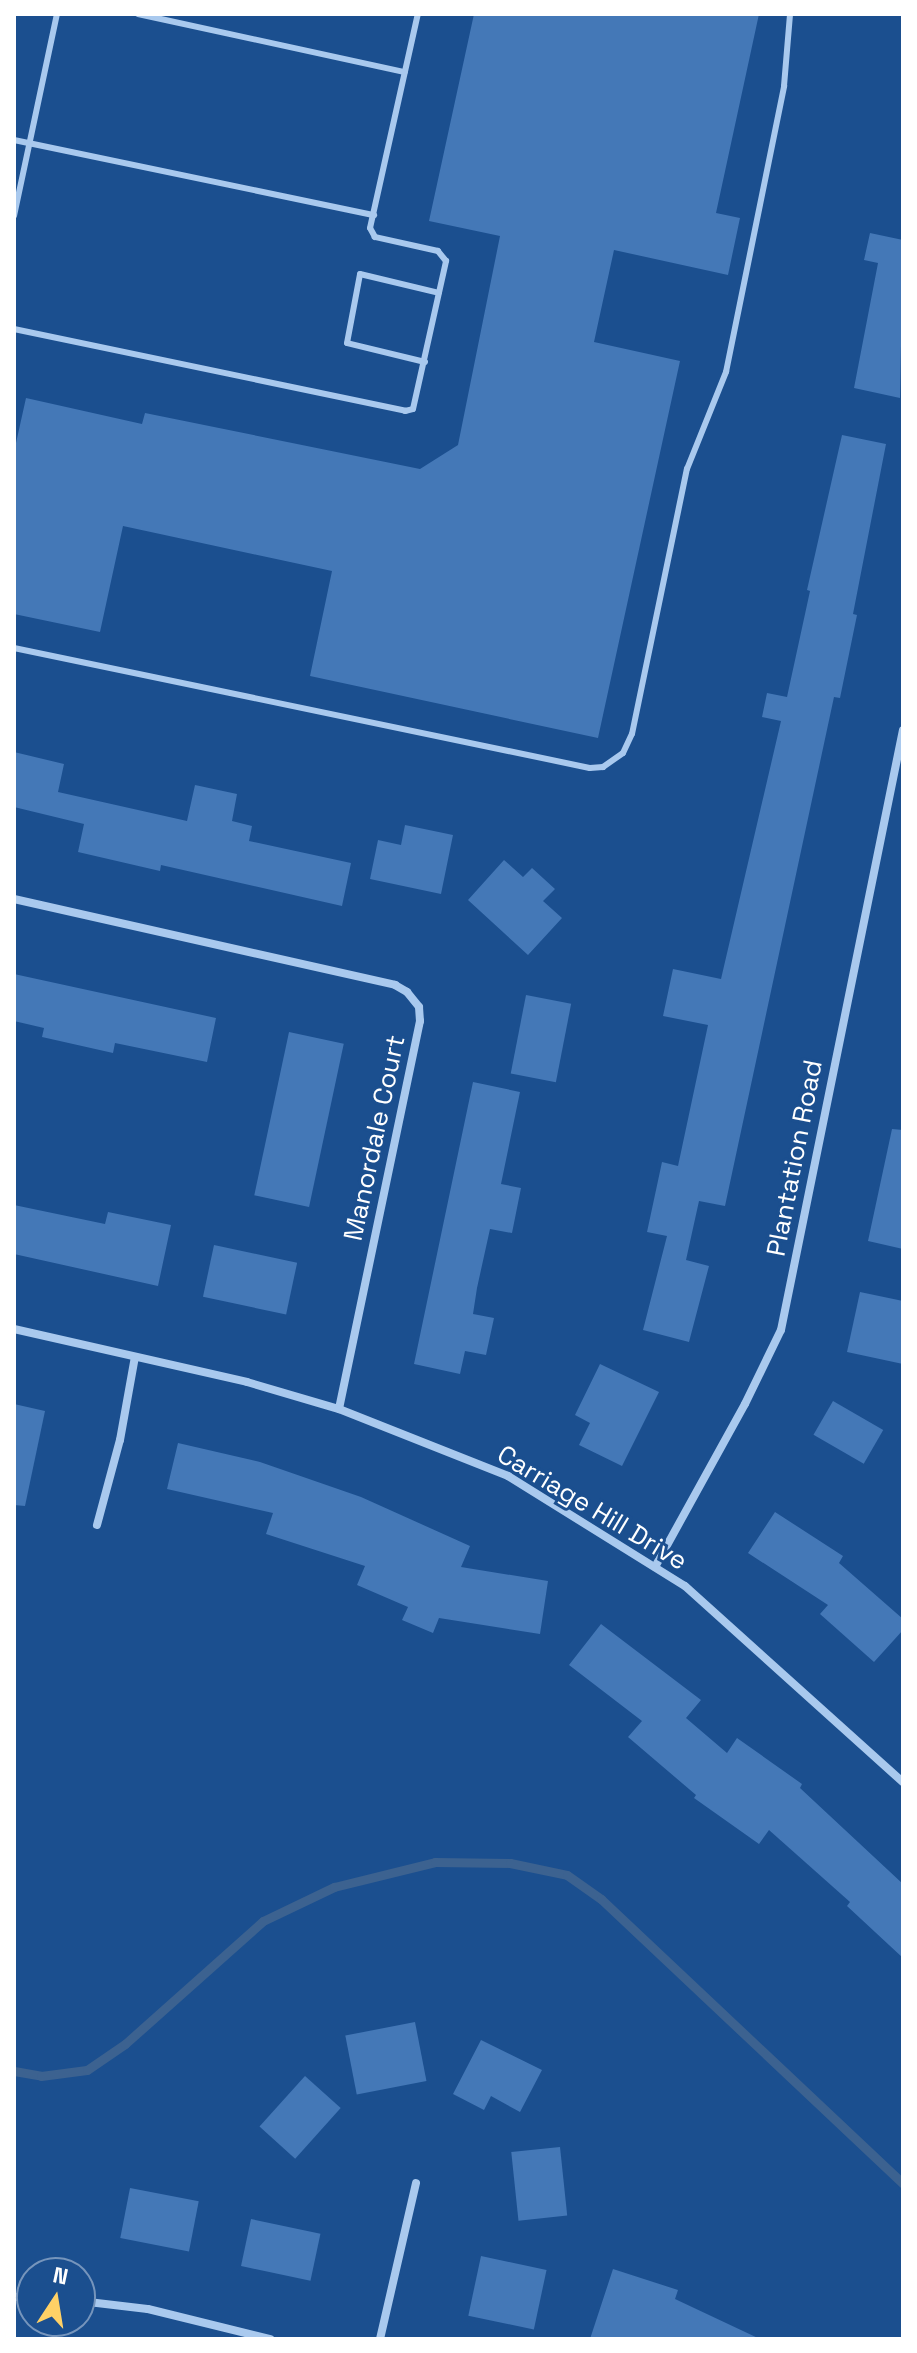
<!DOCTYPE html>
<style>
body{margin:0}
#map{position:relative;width:917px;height:2353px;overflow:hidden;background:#1b4f8f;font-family:"Space Grotesk",sans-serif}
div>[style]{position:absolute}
.stream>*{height:9px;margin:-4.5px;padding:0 4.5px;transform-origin:4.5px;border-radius:4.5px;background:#3c6290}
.building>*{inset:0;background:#4478b7;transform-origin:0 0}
.service>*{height:6px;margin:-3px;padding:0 3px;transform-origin:3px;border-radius:3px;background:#a9c9ee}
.minor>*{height:8px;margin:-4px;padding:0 4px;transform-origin:4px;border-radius:4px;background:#a9c9ee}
span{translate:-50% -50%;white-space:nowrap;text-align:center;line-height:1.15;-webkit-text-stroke:6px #1b4f8f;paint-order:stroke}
.street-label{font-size:26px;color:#fff}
.frame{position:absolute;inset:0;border:16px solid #fff;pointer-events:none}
.north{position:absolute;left:16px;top:2257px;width:80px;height:80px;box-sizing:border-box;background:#1b4f8f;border:2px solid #7695bc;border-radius:50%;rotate:12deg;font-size:22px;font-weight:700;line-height:32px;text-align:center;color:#fff}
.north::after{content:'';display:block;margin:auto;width:28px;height:36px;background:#ffd166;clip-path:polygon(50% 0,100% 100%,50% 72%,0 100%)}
</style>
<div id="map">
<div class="stream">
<i style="left:14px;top:2071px;width:27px;rotate:10deg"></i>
<i style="left:41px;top:2076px;width:46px;rotate:-7.4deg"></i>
<i style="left:87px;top:2070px;width:46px;rotate:-34.4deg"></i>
<i style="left:125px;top:2044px;width:185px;rotate:-41.7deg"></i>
<i style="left:263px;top:1921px;width:79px;rotate:-25.6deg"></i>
<i style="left:334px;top:1887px;width:104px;rotate:-13.9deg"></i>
<i style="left:435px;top:1862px;width:75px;rotate:0.8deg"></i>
<i style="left:510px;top:1863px;width:58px;rotate:11.9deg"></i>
<i style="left:567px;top:1875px;width:42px;rotate:35.2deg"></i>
<i style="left:601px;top:1899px;width:415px;rotate:43.3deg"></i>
</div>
<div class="building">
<i style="clip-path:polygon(474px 14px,759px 14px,716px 213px,740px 218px,728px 275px,614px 250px,594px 342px,680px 361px,598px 738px,310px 676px,332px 571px,123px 526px,100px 632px,14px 614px,14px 452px,26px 398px,142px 424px,145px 413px,420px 469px,458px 445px,500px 236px,429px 221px)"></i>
<i style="clip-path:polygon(870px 233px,903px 240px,900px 398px,854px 388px,878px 263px,864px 260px)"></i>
<i style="clip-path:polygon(842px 435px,886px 444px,853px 614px,857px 615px,840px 698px,834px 697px,725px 1206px,699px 1201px,686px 1260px,709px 1266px,689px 1342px,643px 1330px,667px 1236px,647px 1232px,662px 1162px,678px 1166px,708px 1025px,663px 1016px,673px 969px,721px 979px,781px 721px,762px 717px,767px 693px,787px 697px,810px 591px,807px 590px)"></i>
<i style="clip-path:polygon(14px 752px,64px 764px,58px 792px,187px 821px,195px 785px,237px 794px,232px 821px,252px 826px,249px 841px,351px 863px,342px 906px,161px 865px,160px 871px,78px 852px,84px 824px,14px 807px)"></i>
<i style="clip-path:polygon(405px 825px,453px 835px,441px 894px,370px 879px,378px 840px,401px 845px)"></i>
<i style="clip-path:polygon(504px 860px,523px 877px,532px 868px,555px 889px,543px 901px,562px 918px,528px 955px,468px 900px)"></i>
<i style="clip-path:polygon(14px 974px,216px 1018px,207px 1062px,115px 1043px,113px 1053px,42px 1037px,44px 1028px,14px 1021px)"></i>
<i style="left:526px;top:995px;width:46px;height:80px;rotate:11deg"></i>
<i style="left:289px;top:1032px;width:56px;height:167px;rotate:12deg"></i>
<i style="clip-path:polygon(473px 1082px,520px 1092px,501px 1184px,521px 1188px,512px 1233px,490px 1229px,477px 1288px,473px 1314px,494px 1318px,486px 1355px,465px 1351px,460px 1374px,414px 1364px)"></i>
<i style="clip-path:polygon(892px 1129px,903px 1130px,903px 1249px,868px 1241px)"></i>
<i style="clip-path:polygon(14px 1205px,105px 1224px,108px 1212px,171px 1225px,158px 1286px,14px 1254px)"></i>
<i style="left:214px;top:1245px;width:85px;height:53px;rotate:12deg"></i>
<i style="clip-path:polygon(860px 1292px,903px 1301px,903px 1364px,847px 1352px)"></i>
<i style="clip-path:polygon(600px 1364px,659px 1392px,622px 1466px,579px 1445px,590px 1423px,575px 1415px)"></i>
<i style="left:833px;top:1401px;width:58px;height:39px;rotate:30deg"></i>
<i style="clip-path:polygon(14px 1404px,45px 1411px,25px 1506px,14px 1505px)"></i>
<i style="clip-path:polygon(178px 1443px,260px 1462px,361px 1497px,470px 1546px,461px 1567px,548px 1581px,540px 1634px,439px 1618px,433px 1633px,402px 1620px,408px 1607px,357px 1585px,365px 1566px,266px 1534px,273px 1513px,167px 1489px)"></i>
<i style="clip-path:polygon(775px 1512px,843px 1556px,839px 1563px,903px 1619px,903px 1630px,874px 1662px,820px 1614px,828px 1605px,748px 1553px)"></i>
<i style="clip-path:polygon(601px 1624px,701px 1700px,686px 1718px,727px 1753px,737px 1738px,802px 1784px,800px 1788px,903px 1884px,903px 1958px,847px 1906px,850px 1902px,769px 1830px,759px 1844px,694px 1798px,696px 1795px,628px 1737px,642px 1721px,569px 1665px)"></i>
<i style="left:415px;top:2022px;width:60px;height:71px;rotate:79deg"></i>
<i style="clip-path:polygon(481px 2040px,542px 2070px,520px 2112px,491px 2096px,484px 2110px,453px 2094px)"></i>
<i style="left:305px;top:2076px;width:48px;height:68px;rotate:42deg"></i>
<i style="left:560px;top:2147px;width:69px;height:49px;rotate:84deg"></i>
<i style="left:130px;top:2188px;width:70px;height:51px;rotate:11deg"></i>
<i style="left:251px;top:2219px;width:71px;height:48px;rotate:12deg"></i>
<i style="left:481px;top:2256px;width:67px;height:61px;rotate:12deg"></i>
<i style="clip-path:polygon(613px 2269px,678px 2290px,675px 2299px,760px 2339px,590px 2339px)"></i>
</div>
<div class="service">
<i style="left:138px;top:14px;width:273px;rotate:12.3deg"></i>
<i style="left:14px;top:140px;width:368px;rotate:11.8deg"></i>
<i style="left:14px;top:216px;width:207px;rotate:-78deg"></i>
<i style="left:14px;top:329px;width:400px;rotate:11.8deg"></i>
<i style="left:405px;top:411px;width:8px;rotate:-14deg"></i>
<i style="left:413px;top:409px;width:152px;rotate:-77.4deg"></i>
<i style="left:446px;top:261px;width:13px;rotate:-129deg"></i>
<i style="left:438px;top:251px;width:65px;rotate:-167.5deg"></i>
<i style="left:375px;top:237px;width:10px;rotate:-119deg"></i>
<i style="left:370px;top:228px;width:219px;rotate:-77.4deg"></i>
<i style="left:425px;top:362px;width:80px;rotate:-166.3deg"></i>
<i style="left:347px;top:343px;width:70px;rotate:-79.3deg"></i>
<i style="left:360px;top:274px;width:81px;rotate:13.5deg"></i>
<i style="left:14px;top:648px;width:588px;rotate:11.77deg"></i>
<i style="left:590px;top:768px;width:13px;rotate:-4deg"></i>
<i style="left:603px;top:767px;width:24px;rotate:-35deg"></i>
<i style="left:623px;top:753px;width:21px;rotate:-65deg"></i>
<i style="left:632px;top:734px;width:271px;rotate:-78.3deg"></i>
<i style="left:687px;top:469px;width:105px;rotate:-68.1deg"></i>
<i style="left:726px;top:372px;width:292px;rotate:-78.5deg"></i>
<i style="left:784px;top:86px;width:72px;rotate:-85.2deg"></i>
</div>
<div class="minor">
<i style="left:14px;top:899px;width:391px;rotate:12.7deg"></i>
<i style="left:395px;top:985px;width:14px;rotate:30deg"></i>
<i style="left:407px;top:992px;width:19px;rotate:51deg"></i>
<i style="left:419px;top:1007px;width:14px;rotate:86deg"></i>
<i style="left:420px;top:1021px;width:396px;rotate:101.8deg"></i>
<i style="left:14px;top:1329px;width:239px;rotate:12.8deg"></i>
<i style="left:247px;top:1382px;width:96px;rotate:16.4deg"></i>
<i style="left:339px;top:1409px;width:182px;rotate:21.6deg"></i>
<i style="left:508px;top:1476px;width:208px;rotate:31.9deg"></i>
<i style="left:685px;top:1586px;width:293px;rotate:42deg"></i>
<i style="left:97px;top:1525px;width:88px;rotate:-74.9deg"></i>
<i style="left:120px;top:1440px;width:84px;rotate:-79.8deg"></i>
<i style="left:655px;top:1567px;width:186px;rotate:-61.1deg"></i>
<i style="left:745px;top:1404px;width:82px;rotate:-64.1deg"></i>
<i style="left:781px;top:1330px;width:612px;rotate:-78.51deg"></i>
<i style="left:14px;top:2297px;width:18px"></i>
<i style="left:80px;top:2301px;width:68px;rotate:6.7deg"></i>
<i style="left:148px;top:2309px;width:126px;rotate:13.8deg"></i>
<i style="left:380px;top:2339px;width:160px;rotate:-77deg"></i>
</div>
<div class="street-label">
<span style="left:375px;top:1138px;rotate:-78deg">Manordale Court</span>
<span style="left:795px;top:1158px;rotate:-79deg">Plantation Road</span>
<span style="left:592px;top:1508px;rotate:31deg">Carriage Hill Drive</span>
</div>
<div class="frame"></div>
<div class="north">N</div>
</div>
